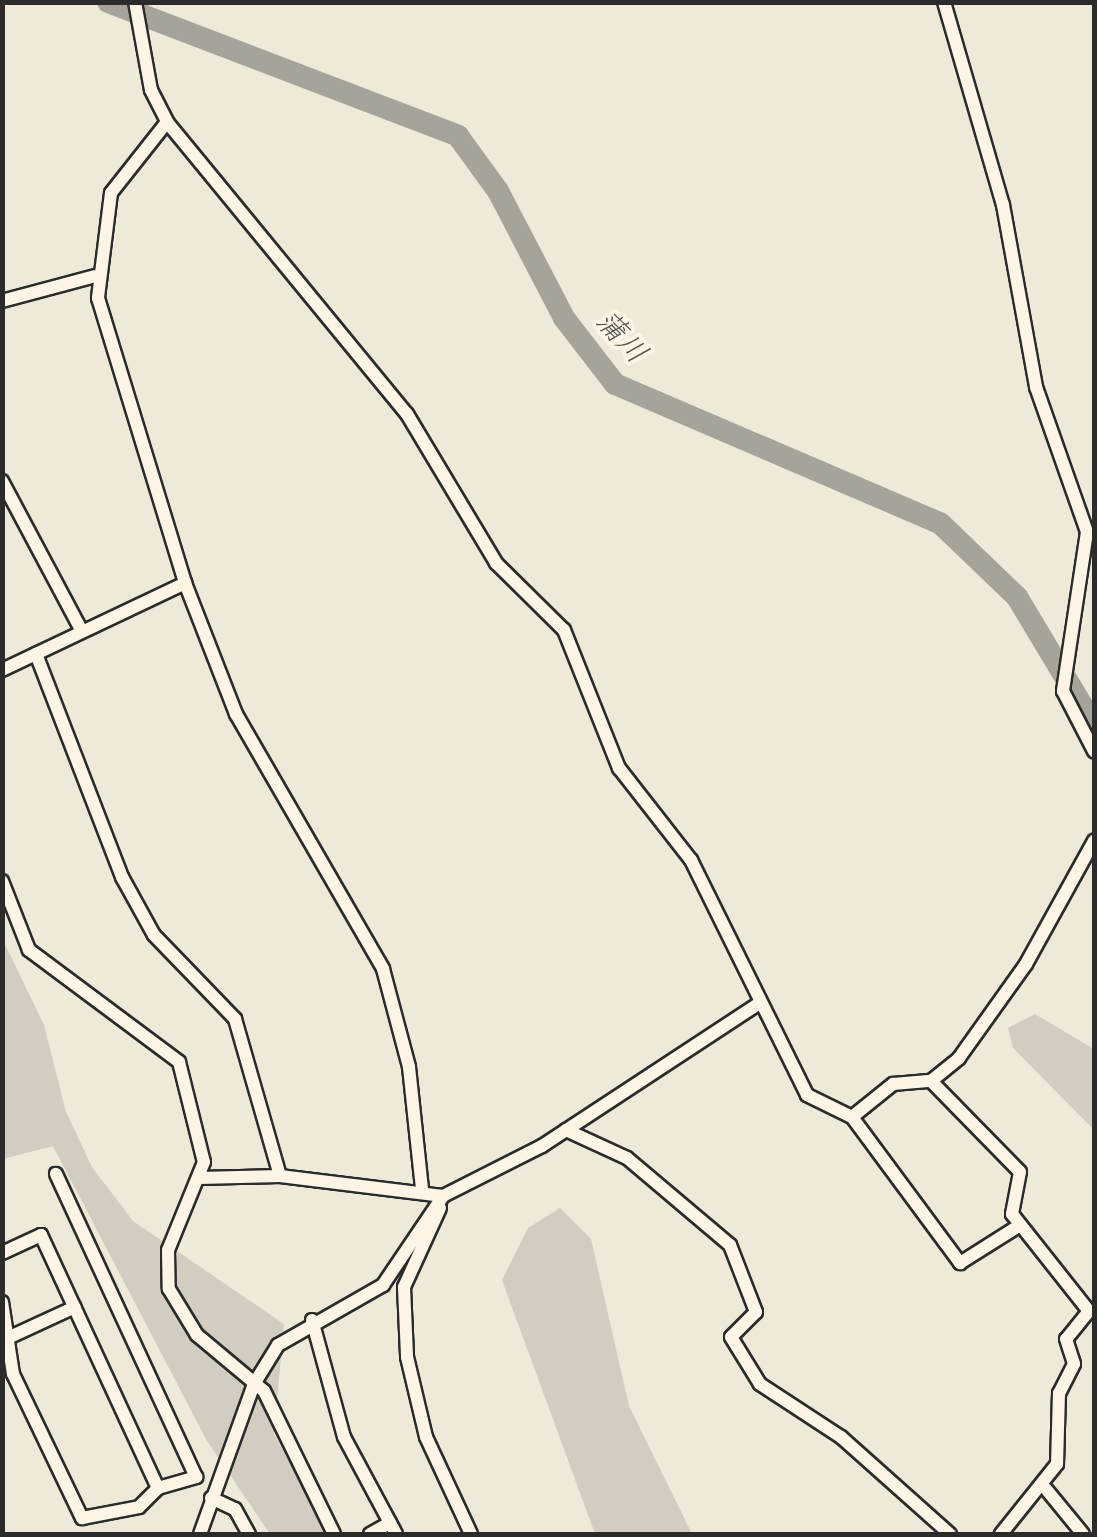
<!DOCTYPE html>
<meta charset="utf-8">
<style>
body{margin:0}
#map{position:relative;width:1097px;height:1537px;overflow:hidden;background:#efe9da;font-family:"Comic Neue","Klee One",sans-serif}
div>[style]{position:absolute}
.green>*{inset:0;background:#d2cdc0}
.river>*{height:22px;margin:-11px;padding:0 11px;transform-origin:11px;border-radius:11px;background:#a6a399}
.roads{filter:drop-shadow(2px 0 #2b2b2b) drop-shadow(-2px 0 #2b2b2b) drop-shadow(0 2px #2b2b2b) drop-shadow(0 -2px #2b2b2b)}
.minor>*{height:12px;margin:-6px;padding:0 6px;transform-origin:6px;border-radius:6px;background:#fcf5e5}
span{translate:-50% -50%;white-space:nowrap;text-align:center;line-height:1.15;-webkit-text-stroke:8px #fcf5e5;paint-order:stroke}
.water-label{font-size:30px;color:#565552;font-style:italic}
.frame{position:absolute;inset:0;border:5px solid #2b2b2b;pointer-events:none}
</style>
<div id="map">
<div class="green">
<i style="clip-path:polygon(2px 938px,44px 1025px,66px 1112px,92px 1167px,133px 1221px,284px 1324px,274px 1434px,329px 1534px,270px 1534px,207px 1441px,53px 1146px,3px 1159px)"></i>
<i style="clip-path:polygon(1035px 1014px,1094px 1049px,1094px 1130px,1013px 1048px,1008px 1028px)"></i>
<i style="clip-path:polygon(560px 1208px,591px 1239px,629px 1406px,692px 1534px,595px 1534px,502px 1280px,528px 1228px)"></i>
</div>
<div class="river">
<i style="left:108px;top:2px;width:375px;rotate:20.9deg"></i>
<i style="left:458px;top:136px;width:68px;rotate:54deg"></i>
<i style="left:498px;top:191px;width:143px;rotate:62.5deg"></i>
<i style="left:564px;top:318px;width:83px;rotate:52.3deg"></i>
<i style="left:615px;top:384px;width:353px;rotate:23.2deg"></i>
<i style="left:940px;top:523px;width:107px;rotate:43.9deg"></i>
<i style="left:1017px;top:597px;width:149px;rotate:59deg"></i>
</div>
<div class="roads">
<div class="minor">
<i style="left:135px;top:2px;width:89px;rotate:79.7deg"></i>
<i style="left:151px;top:90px;width:36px;rotate:63deg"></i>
<i style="left:167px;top:122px;width:378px;rotate:50.6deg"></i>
<i style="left:407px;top:414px;width:174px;rotate:59.1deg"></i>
<i style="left:496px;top:563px;width:95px;rotate:44.6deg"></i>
<i style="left:564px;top:630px;width:149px;rotate:68.3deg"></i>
<i style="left:619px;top:768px;width:117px;rotate:52deg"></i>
<i style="left:691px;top:860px;width:262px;rotate:63.7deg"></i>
<i style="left:807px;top:1095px;width:50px;rotate:26.1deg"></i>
<i style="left:852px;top:1117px;width:53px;rotate:-38.8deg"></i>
<i style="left:893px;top:1084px;width:38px;rotate:-5deg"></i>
<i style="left:931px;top:1081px;width:127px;rotate:45.6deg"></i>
<i style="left:1020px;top:1172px;width:43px;rotate:100.8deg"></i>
<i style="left:1012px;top:1214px;width:124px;rotate:51.6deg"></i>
<i style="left:1089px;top:1311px;width:36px;rotate:129deg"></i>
<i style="left:1066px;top:1339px;width:26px;rotate:72deg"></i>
<i style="left:1074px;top:1364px;width:33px;rotate:117deg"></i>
<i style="left:1059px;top:1393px;width:71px;rotate:91.6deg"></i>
<i style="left:1057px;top:1464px;width:90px;rotate:128.7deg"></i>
<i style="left:944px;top:2px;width:211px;rotate:73.8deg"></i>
<i style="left:1003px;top:205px;width:185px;rotate:79.7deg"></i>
<i style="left:1036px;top:387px;width:154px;rotate:70.6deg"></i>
<i style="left:1087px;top:532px;width:161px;rotate:98.6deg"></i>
<i style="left:1063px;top:691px;width:68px;rotate:62.7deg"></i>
<i style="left:167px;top:122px;width:90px;rotate:128.3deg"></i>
<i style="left:111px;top:193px;width:106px;rotate:97.1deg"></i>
<i style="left:98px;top:298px;width:298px;rotate:73deg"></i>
<i style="left:185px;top:583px;width:141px;rotate:68.7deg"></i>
<i style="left:236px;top:714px;width:294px;rotate:60deg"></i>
<i style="left:383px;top:969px;width:101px;rotate:75.1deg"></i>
<i style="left:409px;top:1067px;width:122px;rotate:83.9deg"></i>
<i style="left:2px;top:301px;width:96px;rotate:-15deg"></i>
<i style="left:2px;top:481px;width:166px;rotate:62deg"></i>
<i style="left:36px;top:654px;width:239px;rotate:68.9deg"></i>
<i style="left:122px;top:877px;width:66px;rotate:61.1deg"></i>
<i style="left:154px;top:935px;width:117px;rotate:46deg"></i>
<i style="left:235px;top:1019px;width:163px;rotate:74deg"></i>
<i style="left:2px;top:670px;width:203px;rotate:-25.4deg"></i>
<i style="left:2px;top:881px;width:74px;rotate:68.6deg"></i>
<i style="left:29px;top:950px;width:187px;rotate:36.7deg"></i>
<i style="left:179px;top:1062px;width:103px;rotate:76deg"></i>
<i style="left:204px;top:1162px;width:95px;rotate:112.2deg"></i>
<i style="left:168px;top:1250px;width:39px;rotate:89deg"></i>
<i style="left:169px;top:1289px;width:54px;rotate:58.7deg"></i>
<i style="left:197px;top:1335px;width:87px;rotate:39.9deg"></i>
<i style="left:264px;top:1391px;width:159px;rotate:63.9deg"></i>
<i style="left:931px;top:1081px;width:36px;rotate:-39deg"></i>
<i style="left:959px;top:1058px;width:115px;rotate:-54.5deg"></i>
<i style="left:1026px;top:964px;width:141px;rotate:-61.1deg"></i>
<i style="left:852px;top:1117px;width:182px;rotate:53.5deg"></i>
<i style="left:960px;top:1263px;width:71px;rotate:-32.3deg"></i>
<i style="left:566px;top:1130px;width:67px;rotate:24.7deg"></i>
<i style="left:627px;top:1158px;width:135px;rotate:40.2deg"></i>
<i style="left:730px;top:1245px;width:72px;rotate:68.8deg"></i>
<i style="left:756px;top:1312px;width:35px;rotate:135deg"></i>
<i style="left:731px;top:1337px;width:55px;rotate:58.3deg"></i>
<i style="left:760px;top:1384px;width:97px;rotate:33.2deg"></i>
<i style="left:841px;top:1437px;width:146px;rotate:41.7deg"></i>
<i style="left:199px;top:1178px;width:81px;rotate:-1.4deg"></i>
<i style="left:280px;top:1176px;width:164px;rotate:7deg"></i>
<i style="left:443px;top:1196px;width:111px;rotate:-26.8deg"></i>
<i style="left:542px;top:1146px;width:258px;rotate:-33.3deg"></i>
<i style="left:440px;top:1208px;width:87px;rotate:114.5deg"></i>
<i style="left:404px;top:1287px;width:70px;rotate:87.5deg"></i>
<i style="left:407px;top:1357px;width:82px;rotate:76.6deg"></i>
<i style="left:426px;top:1437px;width:107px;rotate:65.1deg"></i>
<i style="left:2px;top:1253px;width:43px;rotate:-24.8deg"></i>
<i style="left:41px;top:1235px;width:279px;rotate:65.2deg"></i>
<i style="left:2px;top:1302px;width:73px;rotate:81.3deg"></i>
<i style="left:13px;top:1374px;width:160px;rotate:64.4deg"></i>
<i style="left:82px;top:1518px;width:58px;rotate:-10.9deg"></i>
<i style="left:139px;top:1507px;width:27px;rotate:-45deg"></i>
<i style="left:158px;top:1488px;width:40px;rotate:-16deg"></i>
<i style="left:196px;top:1477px;width:334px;rotate:-114.8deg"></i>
<i style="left:312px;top:1320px;width:121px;rotate:74.7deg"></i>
<i style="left:344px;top:1437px;width:110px;rotate:61.8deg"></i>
<i style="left:12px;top:1336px;width:69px;rotate:-24.7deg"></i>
<i style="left:1046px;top:1489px;width:58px;rotate:50.6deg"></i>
<i style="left:211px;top:1498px;width:26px;rotate:25deg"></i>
<i style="left:235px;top:1509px;width:29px;rotate:61deg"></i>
<i style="left:200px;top:1534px;width:159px;rotate:-70.2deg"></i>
<i style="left:254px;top:1384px;width:46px;rotate:-58.4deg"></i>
<i style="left:278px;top:1345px;width:121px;rotate:-29.7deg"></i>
<i style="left:383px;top:1285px;width:107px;rotate:-56deg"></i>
<i style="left:370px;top:1534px;width:23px;rotate:-29deg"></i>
</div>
</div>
<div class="water-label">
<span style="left:621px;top:337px;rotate:47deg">蒲川</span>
</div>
<div class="frame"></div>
</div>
